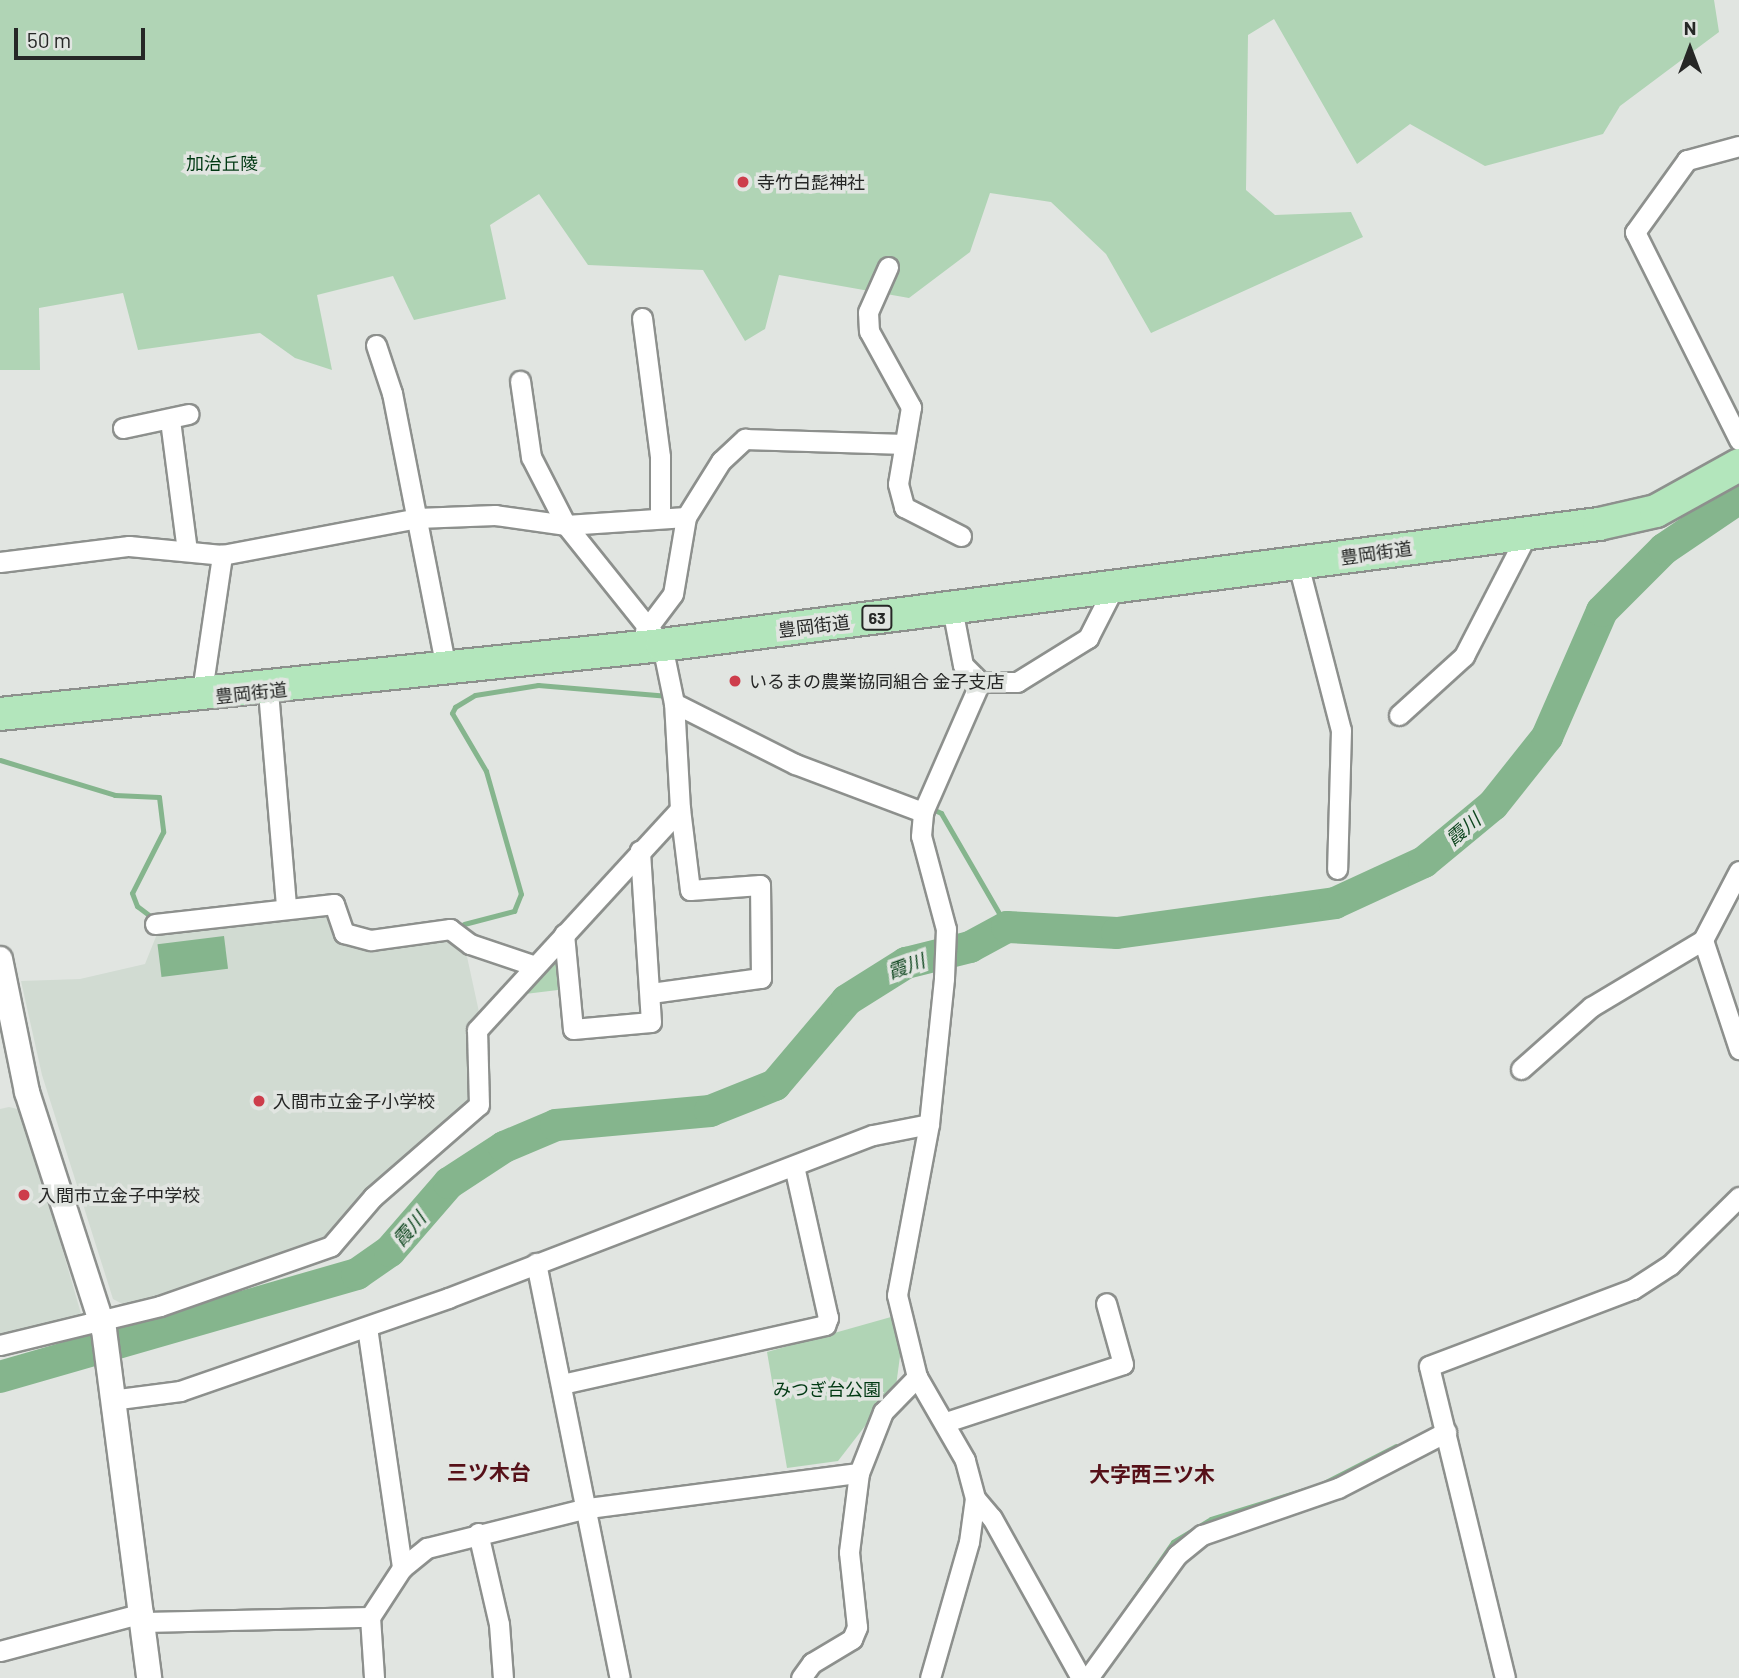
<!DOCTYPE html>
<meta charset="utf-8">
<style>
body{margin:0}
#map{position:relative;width:1739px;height:1678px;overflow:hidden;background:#e1e5e1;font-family:Barlow,"Noto Sans JP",sans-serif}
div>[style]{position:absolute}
.built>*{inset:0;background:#d1dbd2}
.green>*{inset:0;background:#b0d4b5}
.water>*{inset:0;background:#85b58d;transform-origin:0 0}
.stream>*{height:5px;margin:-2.5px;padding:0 2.5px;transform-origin:2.5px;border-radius:2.5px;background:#85b58d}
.river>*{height:32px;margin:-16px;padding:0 16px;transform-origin:16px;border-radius:16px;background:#85b58d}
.roads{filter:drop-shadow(2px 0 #8d908d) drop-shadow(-2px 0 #8d908d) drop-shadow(0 2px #8d908d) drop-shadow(0 -2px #8d908d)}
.minor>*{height:19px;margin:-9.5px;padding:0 9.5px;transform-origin:9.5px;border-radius:9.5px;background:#fff}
.tertiary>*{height:24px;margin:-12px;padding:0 12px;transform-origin:12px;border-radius:12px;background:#fff}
.primary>*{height:32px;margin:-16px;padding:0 16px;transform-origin:16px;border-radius:16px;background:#b3e6bc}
.dots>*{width:19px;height:19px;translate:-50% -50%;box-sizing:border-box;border:4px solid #e1e5e1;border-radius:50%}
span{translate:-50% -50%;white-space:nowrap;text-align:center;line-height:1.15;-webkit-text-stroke:7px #e1e5e1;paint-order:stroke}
.shield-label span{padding:2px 5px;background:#e1e5e1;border:2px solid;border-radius:5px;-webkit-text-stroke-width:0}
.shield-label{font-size:16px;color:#262726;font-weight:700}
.park-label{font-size:18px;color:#003913}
.poi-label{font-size:18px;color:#262726}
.left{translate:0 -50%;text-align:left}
.street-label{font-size:18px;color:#262726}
.water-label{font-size:19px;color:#104720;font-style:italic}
.quarter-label{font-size:21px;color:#561018;font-weight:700}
.north{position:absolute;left:1655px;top:14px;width:70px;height:70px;-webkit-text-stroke:5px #e1e5e1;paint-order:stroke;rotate:0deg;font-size:19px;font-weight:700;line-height:28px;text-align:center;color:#262726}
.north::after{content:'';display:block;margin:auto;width:24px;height:32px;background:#262726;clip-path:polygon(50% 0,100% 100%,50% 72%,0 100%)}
.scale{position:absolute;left:14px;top:28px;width:131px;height:32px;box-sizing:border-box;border:4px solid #262726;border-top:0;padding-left:9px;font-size:21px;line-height:24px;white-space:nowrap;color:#262726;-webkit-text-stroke:5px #e1e5e1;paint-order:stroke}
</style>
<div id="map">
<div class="built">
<i style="clip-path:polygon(328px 912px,336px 939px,352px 946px,452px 936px,466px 952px,479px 1012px,473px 1089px,461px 1113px,328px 1241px,130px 1308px,113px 1299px,42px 1075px,21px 981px,80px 979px,145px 964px,157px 934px)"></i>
<i style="clip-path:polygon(9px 1107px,22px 1110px,82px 1317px,0 1339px,0 1109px)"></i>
</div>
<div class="green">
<i style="clip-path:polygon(0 0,1714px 0,1719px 32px,1620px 106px,1603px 134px,1485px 166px,1410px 124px,1357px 164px,1274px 19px,1248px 35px,1246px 190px,1275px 215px,1351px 212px,1363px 237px,1151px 333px,1106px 254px,1051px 202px,990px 193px,970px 252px,909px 298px,779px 275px,765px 329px,745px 341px,703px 270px,588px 265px,539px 194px,490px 225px,506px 299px,414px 320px,393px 276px,317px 295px,332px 370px,295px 358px,260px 333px,138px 350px,123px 293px,39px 308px,40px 370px,0 370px)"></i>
<i style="clip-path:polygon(552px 954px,562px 954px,566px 989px,517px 995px)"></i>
<i style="clip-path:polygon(891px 1317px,902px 1341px,896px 1386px,838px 1461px,787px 1468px,767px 1352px)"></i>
</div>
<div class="water">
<i style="left:224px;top:936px;width:33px;height:67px;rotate:83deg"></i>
</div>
<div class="stream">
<i style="left:0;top:760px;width:120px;rotate:16.9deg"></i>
<i style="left:115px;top:795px;width:44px;rotate:2.6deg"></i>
<i style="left:159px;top:797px;width:35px;rotate:83deg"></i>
<i style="left:163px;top:832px;width:68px;rotate:116.9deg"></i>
<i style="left:132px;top:893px;width:14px;rotate:69deg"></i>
<i style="left:137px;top:906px;width:21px;rotate:37deg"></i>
<i style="left:894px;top:791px;width:52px;rotate:25.1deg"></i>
<i style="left:941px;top:813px;width:132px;rotate:59.9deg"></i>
<i style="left:464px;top:924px;width:52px;rotate:-14.6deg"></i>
<i style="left:514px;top:911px;width:18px;rotate:-68deg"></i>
<i style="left:521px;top:894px;width:128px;rotate:-105.9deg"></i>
<i style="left:486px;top:771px;width:67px;rotate:-120.4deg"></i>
<i style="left:452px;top:713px;width:7px;rotate:-63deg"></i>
<i style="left:455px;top:707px;width:23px;rotate:-31deg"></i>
<i style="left:475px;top:695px;width:64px;rotate:-9deg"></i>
<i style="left:538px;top:685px;width:131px;rotate:4.8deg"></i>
<i style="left:1320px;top:1485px;width:85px;rotate:-27.2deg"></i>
<i style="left:1114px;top:1627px;width:103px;rotate:-55.2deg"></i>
<i style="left:1173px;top:1542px;width:44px;rotate:-31.2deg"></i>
<i style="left:1211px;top:1519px;width:101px;rotate:-17.4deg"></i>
</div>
<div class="river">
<i style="left:0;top:1377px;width:372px;rotate:-16.1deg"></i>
<i style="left:357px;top:1274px;width:40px;rotate:-34.9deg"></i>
<i style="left:390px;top:1251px;width:90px;rotate:-49.1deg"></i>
<i style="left:449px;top:1183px;width:66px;rotate:-33.2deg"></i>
<i style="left:504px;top:1147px;width:56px;rotate:-22.9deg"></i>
<i style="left:556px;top:1125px;width:155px;rotate:-5.2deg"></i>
<i style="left:710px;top:1111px;width:70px;rotate:-21.8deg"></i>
<i style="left:775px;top:1085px;width:111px;rotate:-49.7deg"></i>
<i style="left:847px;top:1000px;width:70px;rotate:-32.1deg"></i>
<i style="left:906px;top:963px;width:66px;rotate:-14deg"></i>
<i style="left:970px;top:947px;width:42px;rotate:-28.4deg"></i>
<i style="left:1007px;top:927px;width:110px;rotate:3.1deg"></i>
<i style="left:1117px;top:933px;width:220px;rotate:-7.8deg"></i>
<i style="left:1335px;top:903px;width:98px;rotate:-24.7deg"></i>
<i style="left:1424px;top:862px;width:89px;rotate:-39.6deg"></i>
<i style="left:1493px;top:805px;width:87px;rotate:-51.5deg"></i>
<i style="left:1547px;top:737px;width:137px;rotate:-66.4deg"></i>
<i style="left:1602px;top:611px;width:88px;rotate:-45deg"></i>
<i style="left:1664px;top:549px;width:91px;rotate:-34.2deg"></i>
</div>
<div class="roads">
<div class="minor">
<i style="left:1739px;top:146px;width:54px;rotate:164.9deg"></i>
<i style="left:1687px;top:160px;width:89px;rotate:125.8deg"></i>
<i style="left:1635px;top:232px;width:233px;rotate:63.4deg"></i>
<i style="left:888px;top:267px;width:49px;rotate:114deg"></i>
<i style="left:868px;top:312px;width:19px;rotate:87deg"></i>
<i style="left:869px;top:331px;width:87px;rotate:61.1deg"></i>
<i style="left:911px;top:407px;width:78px;rotate:99.6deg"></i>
<i style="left:898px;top:484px;width:24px;rotate:75deg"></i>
<i style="left:904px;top:507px;width:64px;rotate:27deg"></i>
<i style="left:642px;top:318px;width:140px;rotate:82.6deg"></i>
<i style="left:660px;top:457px;width:57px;rotate:90deg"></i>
<i style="left:376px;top:345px;width:51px;rotate:71.6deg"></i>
<i style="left:392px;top:393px;width:281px;rotate:78.9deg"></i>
<i style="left:170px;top:420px;width:132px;rotate:82.6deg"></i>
<i style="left:123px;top:428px;width:67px;rotate:-12deg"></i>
<i style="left:0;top:562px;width:130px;rotate:-7.1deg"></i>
<i style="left:129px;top:546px;width:93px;rotate:5.5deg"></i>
<i style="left:222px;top:555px;width:198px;rotate:-10.7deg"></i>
<i style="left:417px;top:518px;width:78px;rotate:-2.2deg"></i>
<i style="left:495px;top:515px;width:72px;rotate:8deg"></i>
<i style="left:566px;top:525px;width:120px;rotate:-3.8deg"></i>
<i style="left:1298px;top:564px;width:171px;rotate:75.5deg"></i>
<i style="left:1341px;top:730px;width:139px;rotate:91.6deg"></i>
<i style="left:952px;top:608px;width:58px;rotate:79.1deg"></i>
<i style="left:963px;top:665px;width:24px;rotate:45deg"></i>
<i style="left:980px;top:682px;width:37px"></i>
<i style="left:1017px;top:682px;width:84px;rotate:-31.8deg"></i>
<i style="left:1088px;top:638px;width:59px;rotate:-63deg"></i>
<i style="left:645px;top:631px;width:46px;rotate:-52.9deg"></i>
<i style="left:673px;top:594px;width:78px;rotate:-80.4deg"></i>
<i style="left:686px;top:517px;width:66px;rotate:-58deg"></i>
<i style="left:721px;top:461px;width:33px;rotate:-43deg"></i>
<i style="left:745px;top:439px;width:159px;rotate:1.8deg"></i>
<i style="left:268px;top:691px;width:216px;rotate:85.2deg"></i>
<i style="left:201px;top:698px;width:145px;rotate:-81.6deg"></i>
<i style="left:674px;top:703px;width:136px;rotate:26.8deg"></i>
<i style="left:795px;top:764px;width:137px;rotate:20.6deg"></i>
<i style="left:1399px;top:715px;width:88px;rotate:-42.2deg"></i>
<i style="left:1464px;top:656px;width:140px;rotate:-62.7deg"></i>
<i style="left:1739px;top:871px;width:78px;rotate:117.6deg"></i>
<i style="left:1703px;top:940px;width:115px;rotate:71.7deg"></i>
<i style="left:155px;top:924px;width:180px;rotate:-6.4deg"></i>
<i style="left:334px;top:904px;width:31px;rotate:71deg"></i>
<i style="left:344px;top:933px;width:28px;rotate:15deg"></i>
<i style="left:371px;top:940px;width:80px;rotate:-7.9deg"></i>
<i style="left:450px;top:929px;width:25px;rotate:37deg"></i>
<i style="left:470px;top:944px;width:65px;rotate:18.7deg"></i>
<i style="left:564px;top:934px;width:95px;rotate:84.6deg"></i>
<i style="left:573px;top:1029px;width:78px;rotate:-5.1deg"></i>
<i style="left:651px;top:1022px;width:172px;rotate:-93.7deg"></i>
<i style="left:651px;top:993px;width:111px;rotate:-7.8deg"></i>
<i style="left:761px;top:978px;width:93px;rotate:-90.6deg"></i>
<i style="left:760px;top:885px;width:70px;rotate:175.9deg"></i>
<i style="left:690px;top:890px;width:82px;rotate:-97deg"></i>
<i style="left:1521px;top:1069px;width:94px;rotate:-41.5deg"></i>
<i style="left:1591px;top:1007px;width:131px;rotate:-30.9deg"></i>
<i style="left:536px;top:1263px;width:423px;rotate:78.6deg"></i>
<i style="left:367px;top:1327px;width:244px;rotate:81.7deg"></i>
<i style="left:0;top:1345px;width:165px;rotate:-13.7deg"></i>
<i style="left:160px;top:1306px;width:181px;rotate:-19.3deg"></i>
<i style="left:331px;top:1246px;width:65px;rotate:-49.4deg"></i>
<i style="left:373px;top:1197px;width:140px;rotate:-41deg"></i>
<i style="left:479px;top:1105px;width:75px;rotate:-91.5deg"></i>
<i style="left:477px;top:1030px;width:300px;rotate:-47.4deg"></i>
<i style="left:680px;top:809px;width:106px;rotate:-93.2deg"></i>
<i style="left:674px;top:703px;width:59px;rotate:-101.7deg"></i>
<i style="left:662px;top:645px;width:154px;rotate:-128.7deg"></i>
<i style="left:566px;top:525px;width:76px;rotate:-117.2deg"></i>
<i style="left:531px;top:457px;width:77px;rotate:-98.2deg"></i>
<i style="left:562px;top:1384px;width:270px;rotate:-12.6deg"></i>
<i style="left:825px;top:1325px;width:8px;rotate:-67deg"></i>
<i style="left:828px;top:1318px;width:156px;rotate:-102.6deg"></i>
<i style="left:111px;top:1400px;width:70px;rotate:-7.4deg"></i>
<i style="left:180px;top:1391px;width:284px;rotate:-19.1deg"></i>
<i style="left:448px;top:1298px;width:455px;rotate:-21deg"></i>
<i style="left:873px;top:1135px;width:57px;rotate:-11.1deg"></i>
<i style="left:946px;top:1422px;width:186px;rotate:-18.1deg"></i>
<i style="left:1123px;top:1364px;width:63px;rotate:-105.6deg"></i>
<i style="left:975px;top:1498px;width:26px;rotate:50deg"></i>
<i style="left:992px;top:1518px;width:183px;rotate:60.9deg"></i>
<i style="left:478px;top:1533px;width:93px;rotate:77deg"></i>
<i style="left:499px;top:1624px;width:54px;rotate:85.8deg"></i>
<i style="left:370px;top:1617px;width:61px;rotate:86.2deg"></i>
<i style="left:144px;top:1622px;width:226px;rotate:-1.3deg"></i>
<i style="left:370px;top:1617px;width:59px;rotate:-56.9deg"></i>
<i style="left:402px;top:1568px;width:32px;rotate:-39deg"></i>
<i style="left:427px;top:1548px;width:166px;rotate:-14deg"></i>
<i style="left:588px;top:1508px;width:273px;rotate:-7.4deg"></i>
<i style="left:0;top:1651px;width:148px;rotate:-14.9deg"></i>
<i style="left:801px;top:1678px;width:19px;rotate:-54deg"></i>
<i style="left:812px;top:1663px;width:47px;rotate:-31deg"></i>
<i style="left:852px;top:1639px;width:13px;rotate:-67deg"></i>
<i style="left:857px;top:1627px;width:75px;rotate:-96.1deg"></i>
<i style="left:849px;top:1552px;width:80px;rotate:-82.8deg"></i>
<i style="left:859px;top:1473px;width:66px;rotate:-68.5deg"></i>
<i style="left:883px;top:1412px;width:49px;rotate:-45.8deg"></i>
<i style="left:930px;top:1678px;width:141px;rotate:-74deg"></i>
<i style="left:969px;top:1542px;width:44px;rotate:-82.2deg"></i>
<i style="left:975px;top:1498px;width:39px;rotate:-105deg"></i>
<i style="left:965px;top:1460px;width:96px;rotate:-120deg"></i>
<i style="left:917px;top:1377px;width:84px;rotate:-103.7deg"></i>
<i style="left:897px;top:1295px;width:174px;rotate:-79.4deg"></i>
<i style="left:929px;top:1124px;width:147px;rotate:-84.1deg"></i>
<i style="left:944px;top:978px;width:49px;rotate:-87.7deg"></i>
<i style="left:946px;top:929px;width:96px;rotate:-105deg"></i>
<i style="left:921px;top:836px;width:24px;rotate:-85deg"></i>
<i style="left:923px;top:812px;width:142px;rotate:-66.3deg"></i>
<i style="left:1088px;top:1678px;width:152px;rotate:-54.1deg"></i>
<i style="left:1177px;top:1555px;width:32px;rotate:-39deg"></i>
<i style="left:1202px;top:1535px;width:144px;rotate:-19.1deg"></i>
<i style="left:1338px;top:1488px;width:122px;rotate:-27.4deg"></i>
<i style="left:1505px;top:1678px;width:321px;rotate:-103.7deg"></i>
<i style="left:1429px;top:1366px;width:218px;rotate:-20.7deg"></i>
<i style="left:1633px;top:1289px;width:44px;rotate:-33deg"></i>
<i style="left:1670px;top:1265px;width:97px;rotate:-44.6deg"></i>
</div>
<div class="tertiary">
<i style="left:0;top:959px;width:136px;rotate:78.5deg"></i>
<i style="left:27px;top:1092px;width:250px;rotate:72.1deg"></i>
<i style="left:104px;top:1330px;width:351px;rotate:82.6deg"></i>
</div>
<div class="primary">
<i style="left:0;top:714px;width:666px;rotate:-5.95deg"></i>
<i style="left:662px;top:645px;width:945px;rotate:-7.36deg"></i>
<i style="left:1599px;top:524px;width:58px;rotate:-12.8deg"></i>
<i style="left:1656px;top:511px;width:95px;rotate:-29deg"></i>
</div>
</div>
<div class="dots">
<i style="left:743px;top:182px;background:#cd3d4b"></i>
<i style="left:735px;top:681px;background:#cd3d4b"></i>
<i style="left:259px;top:1101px;background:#cd3d4b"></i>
<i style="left:24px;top:1195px;background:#cd3d4b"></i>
</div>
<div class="shield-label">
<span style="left:877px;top:618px">63</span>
</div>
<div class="park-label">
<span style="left:222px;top:163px">加治丘陵</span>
<span style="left:827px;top:1389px">みつぎ台公園</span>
</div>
<div class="poi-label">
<span class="left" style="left:757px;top:182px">寺竹白髭神社</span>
<span class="left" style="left:749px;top:681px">いるまの農業協同組合 金子支店</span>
<span class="left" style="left:273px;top:1101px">入間市立金子小学校</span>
<span class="left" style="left:38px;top:1195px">入間市立金子中学校</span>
</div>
<div class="street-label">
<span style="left:1376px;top:553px;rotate:-8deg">豊岡街道</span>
<span style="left:814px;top:626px;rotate:-7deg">豊岡街道</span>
<span style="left:251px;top:693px;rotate:-6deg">豊岡街道</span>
</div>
<div class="water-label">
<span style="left:1463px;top:829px;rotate:-40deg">霞川</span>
<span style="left:906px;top:966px;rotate:-20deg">霞川</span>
<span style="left:409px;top:1229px;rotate:-49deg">霞川</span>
</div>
<div class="quarter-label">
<span style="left:489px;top:1472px">三ツ木台</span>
<span style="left:1152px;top:1474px">大字西三ツ木</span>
</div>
<div class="north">N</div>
<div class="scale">50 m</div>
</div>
